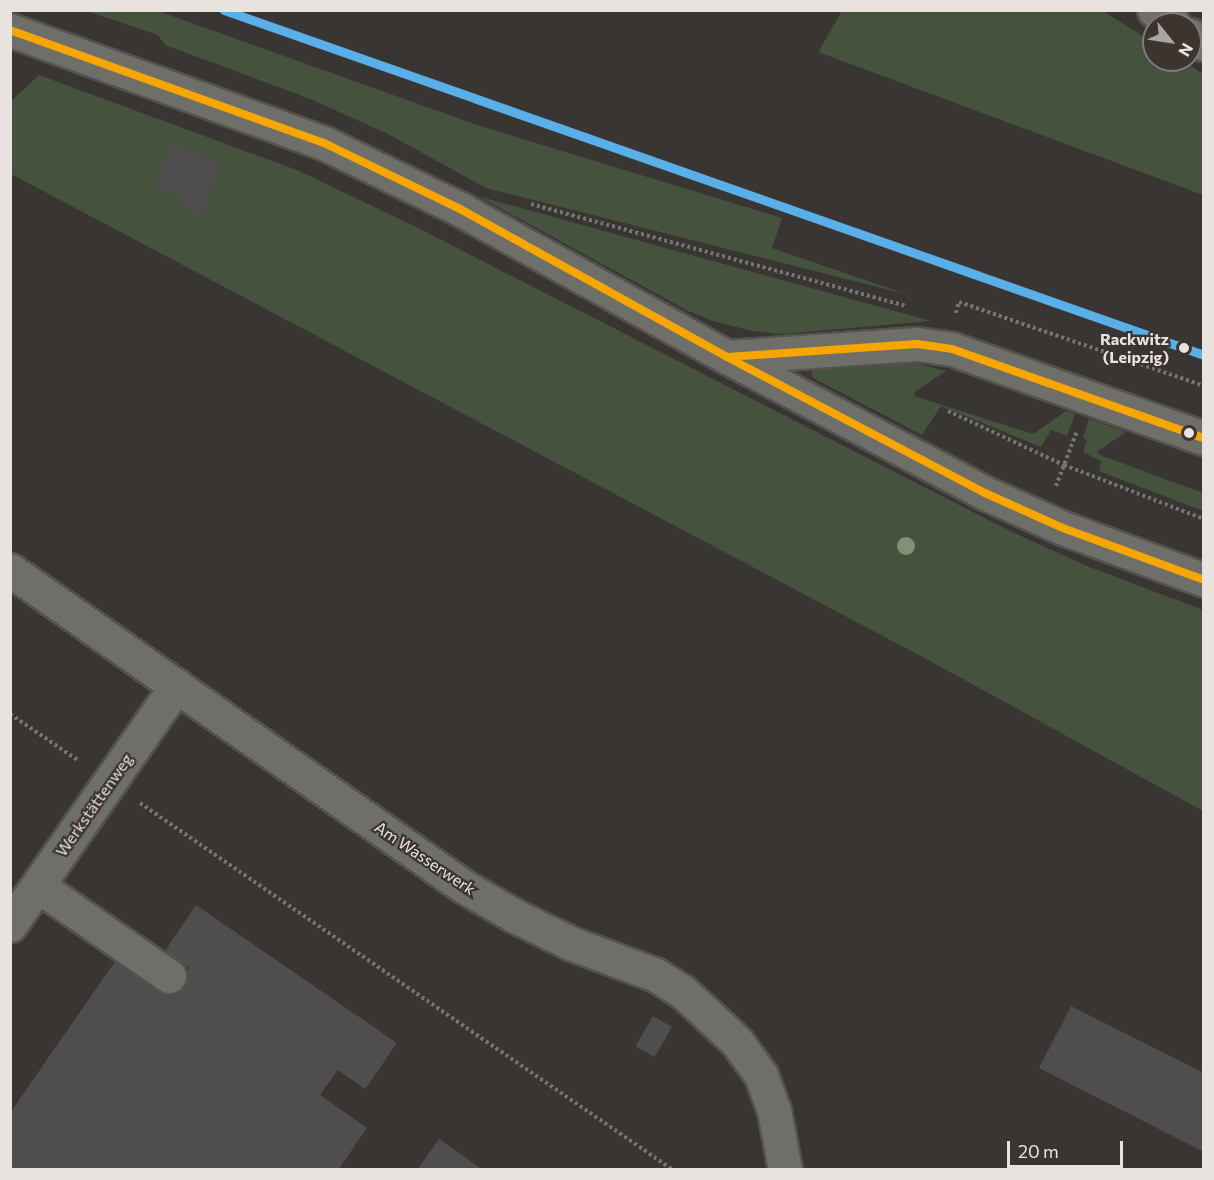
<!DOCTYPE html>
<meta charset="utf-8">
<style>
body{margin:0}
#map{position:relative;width:1214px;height:1180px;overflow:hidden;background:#393532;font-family:Commissioner,sans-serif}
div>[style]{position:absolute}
.green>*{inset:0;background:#44523e}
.building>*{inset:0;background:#504d4e;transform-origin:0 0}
.path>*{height:4px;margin-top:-2px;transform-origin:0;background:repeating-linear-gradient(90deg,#747470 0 3px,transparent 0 6px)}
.roads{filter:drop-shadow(2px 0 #54514f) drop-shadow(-2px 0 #54514f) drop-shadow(0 2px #54514f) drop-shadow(0 -2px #54514f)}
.minor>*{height:33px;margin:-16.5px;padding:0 16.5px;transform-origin:16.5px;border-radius:16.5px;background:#6f6f6a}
.bus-1>*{height:8px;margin:-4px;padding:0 4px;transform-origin:4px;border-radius:4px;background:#f7a600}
.rail-1>*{height:9px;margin:-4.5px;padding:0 4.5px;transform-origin:4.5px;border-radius:4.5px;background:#59b0e9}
.trees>*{width:18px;height:18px;margin:-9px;border-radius:50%;background:#809276}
.dots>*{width:16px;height:16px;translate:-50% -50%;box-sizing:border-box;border:3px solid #3c342f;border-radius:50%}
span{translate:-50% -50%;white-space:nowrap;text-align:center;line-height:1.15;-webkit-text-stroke:4.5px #3c342f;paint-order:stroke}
.stop-label{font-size:16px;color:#e9e3e0;font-weight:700}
.right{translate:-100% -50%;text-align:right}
.street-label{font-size:16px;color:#e9e3e0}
.frame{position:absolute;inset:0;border:12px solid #e9e3e0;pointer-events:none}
.north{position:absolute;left:1142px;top:12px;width:60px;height:60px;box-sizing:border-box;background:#3c342f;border:2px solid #817a76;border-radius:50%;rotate:120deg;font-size:16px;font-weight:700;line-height:24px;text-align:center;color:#e9e3e0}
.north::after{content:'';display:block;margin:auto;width:21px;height:27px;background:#aba6a3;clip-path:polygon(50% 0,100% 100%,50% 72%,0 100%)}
.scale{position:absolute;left:1007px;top:1141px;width:116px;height:27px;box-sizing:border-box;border:3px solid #e9e3e0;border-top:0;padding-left:8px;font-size:18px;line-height:21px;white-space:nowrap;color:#e9e3e0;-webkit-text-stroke:4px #3c342f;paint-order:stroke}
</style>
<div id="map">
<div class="green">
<i style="clip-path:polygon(87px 11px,158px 11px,477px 125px,782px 218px,772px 248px,909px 295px,486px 188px,388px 134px,308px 98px,165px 45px,158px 35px)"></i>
<i style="clip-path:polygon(842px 11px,1103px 11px,1154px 43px,1154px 60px,1182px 60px,1203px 74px,1203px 195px,818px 52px)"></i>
<i style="clip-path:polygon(39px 75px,297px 170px,414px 226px,1010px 531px,1087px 566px,1203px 610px,1203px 811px,930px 661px,11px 174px,11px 101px)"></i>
<i style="clip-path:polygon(478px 196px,604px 231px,931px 321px,783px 334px,752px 331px,713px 321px,688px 311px)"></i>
<i style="clip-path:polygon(915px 363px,946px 371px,915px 392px,914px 396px,1033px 434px,1066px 411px,1075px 414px,1067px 436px,1051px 430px,1041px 447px,941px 406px,922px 435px,813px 378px,811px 374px,813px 370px)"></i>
<i style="clip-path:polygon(1089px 419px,1126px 432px,1097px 452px,1100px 455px,1203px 493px,1203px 511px,1099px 471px,1101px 461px,1083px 452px,1087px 440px,1083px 438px)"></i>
</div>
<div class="building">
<i style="clip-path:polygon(171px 144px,221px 164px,201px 215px,181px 207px,184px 199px,155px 188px)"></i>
<i style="clip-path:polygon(196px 905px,397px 1043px,365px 1089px,338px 1070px,320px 1095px,367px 1128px,338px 1170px,10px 1170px,10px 1113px,118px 957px,171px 994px,189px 968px,165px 951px)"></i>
<i style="clip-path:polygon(1071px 1006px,1204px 1073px,1204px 1152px,1039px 1068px)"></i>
<i style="left:653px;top:1016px;width:22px;height:35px;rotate:30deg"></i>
<i style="clip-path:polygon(439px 1139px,483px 1170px,417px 1170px)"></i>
</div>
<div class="path">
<i style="left:531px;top:204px;width:389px;rotate:15.2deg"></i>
<i style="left:956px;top:313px;width:11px;rotate:-75deg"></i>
<i style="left:959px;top:302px;width:259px;rotate:18.9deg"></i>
<i style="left:948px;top:411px;width:128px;rotate:25deg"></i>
<i style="left:1064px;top:465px;width:150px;rotate:21.1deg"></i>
<i style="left:1056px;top:486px;width:59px;rotate:-69.1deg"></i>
<i style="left:10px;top:714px;width:83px;rotate:34.3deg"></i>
<i style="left:140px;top:803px;width:647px;rotate:34.55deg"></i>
</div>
<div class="roads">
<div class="minor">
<i style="left:1154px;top:10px;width:24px;rotate:35deg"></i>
<i style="left:10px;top:30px;width:334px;rotate:19.8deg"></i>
<i style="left:324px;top:143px;width:151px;rotate:25.9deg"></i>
<i style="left:460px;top:209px;width:305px;rotate:29deg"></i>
<i style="left:727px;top:357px;width:292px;rotate:27.8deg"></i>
<i style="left:985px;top:493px;width:85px;rotate:24.2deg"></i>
<i style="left:1063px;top:528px;width:150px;rotate:20.2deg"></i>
<i style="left:1190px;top:35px;width:17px;rotate:33deg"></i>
<i style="left:727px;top:357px;width:190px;rotate:-3.9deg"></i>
<i style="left:917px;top:344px;width:35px;rotate:8deg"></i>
<i style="left:952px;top:349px;width:267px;rotate:19.5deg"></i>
<i style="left:10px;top:570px;width:552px;rotate:34.9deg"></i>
<i style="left:463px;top:886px;width:60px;rotate:30deg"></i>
<i style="left:515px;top:916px;width:61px;rotate:26.1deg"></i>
<i style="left:570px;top:943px;width:92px;rotate:20.4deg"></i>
<i style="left:656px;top:975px;width:31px;rotate:32deg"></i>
<i style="left:682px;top:991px;width:75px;rotate:42.8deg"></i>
<i style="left:737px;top:1042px;width:41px;rotate:54deg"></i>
<i style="left:761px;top:1075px;width:37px;rotate:70deg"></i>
<i style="left:774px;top:1110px;width:61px;rotate:79.6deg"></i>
<i style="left:38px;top:886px;width:159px;rotate:34.5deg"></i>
<i style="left:10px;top:925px;width:292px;rotate:-55.2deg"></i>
</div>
</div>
<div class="bus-1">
<i style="left:10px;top:30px;width:334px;rotate:19.8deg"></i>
<i style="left:324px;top:143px;width:151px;rotate:25.9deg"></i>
<i style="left:460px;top:209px;width:305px;rotate:29deg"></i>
<i style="left:727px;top:357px;width:292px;rotate:27.8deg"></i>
<i style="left:985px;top:493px;width:85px;rotate:24.2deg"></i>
<i style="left:1063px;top:528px;width:150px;rotate:20.2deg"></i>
<i style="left:727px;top:357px;width:190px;rotate:-3.9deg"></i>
<i style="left:917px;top:344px;width:35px;rotate:8deg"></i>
<i style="left:952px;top:349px;width:267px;rotate:19.5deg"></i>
</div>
<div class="rail-1">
<i style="left:224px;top:10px;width:1039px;rotate:19.39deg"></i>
</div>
<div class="trees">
<i style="left:906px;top:546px"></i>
</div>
<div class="dots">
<i style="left:1184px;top:348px;background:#e9e3e0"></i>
<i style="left:1189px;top:433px;background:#e9e3e0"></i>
</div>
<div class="stop-label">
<span class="right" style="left:1169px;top:348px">Rackwitz<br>(Leipzig)</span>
</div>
<div class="street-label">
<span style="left:94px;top:805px;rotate:-55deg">Werkstättenweg</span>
<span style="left:425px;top:858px;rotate:34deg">Am Wasserwerk</span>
</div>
<div class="frame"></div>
<div class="north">N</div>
<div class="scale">20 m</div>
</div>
